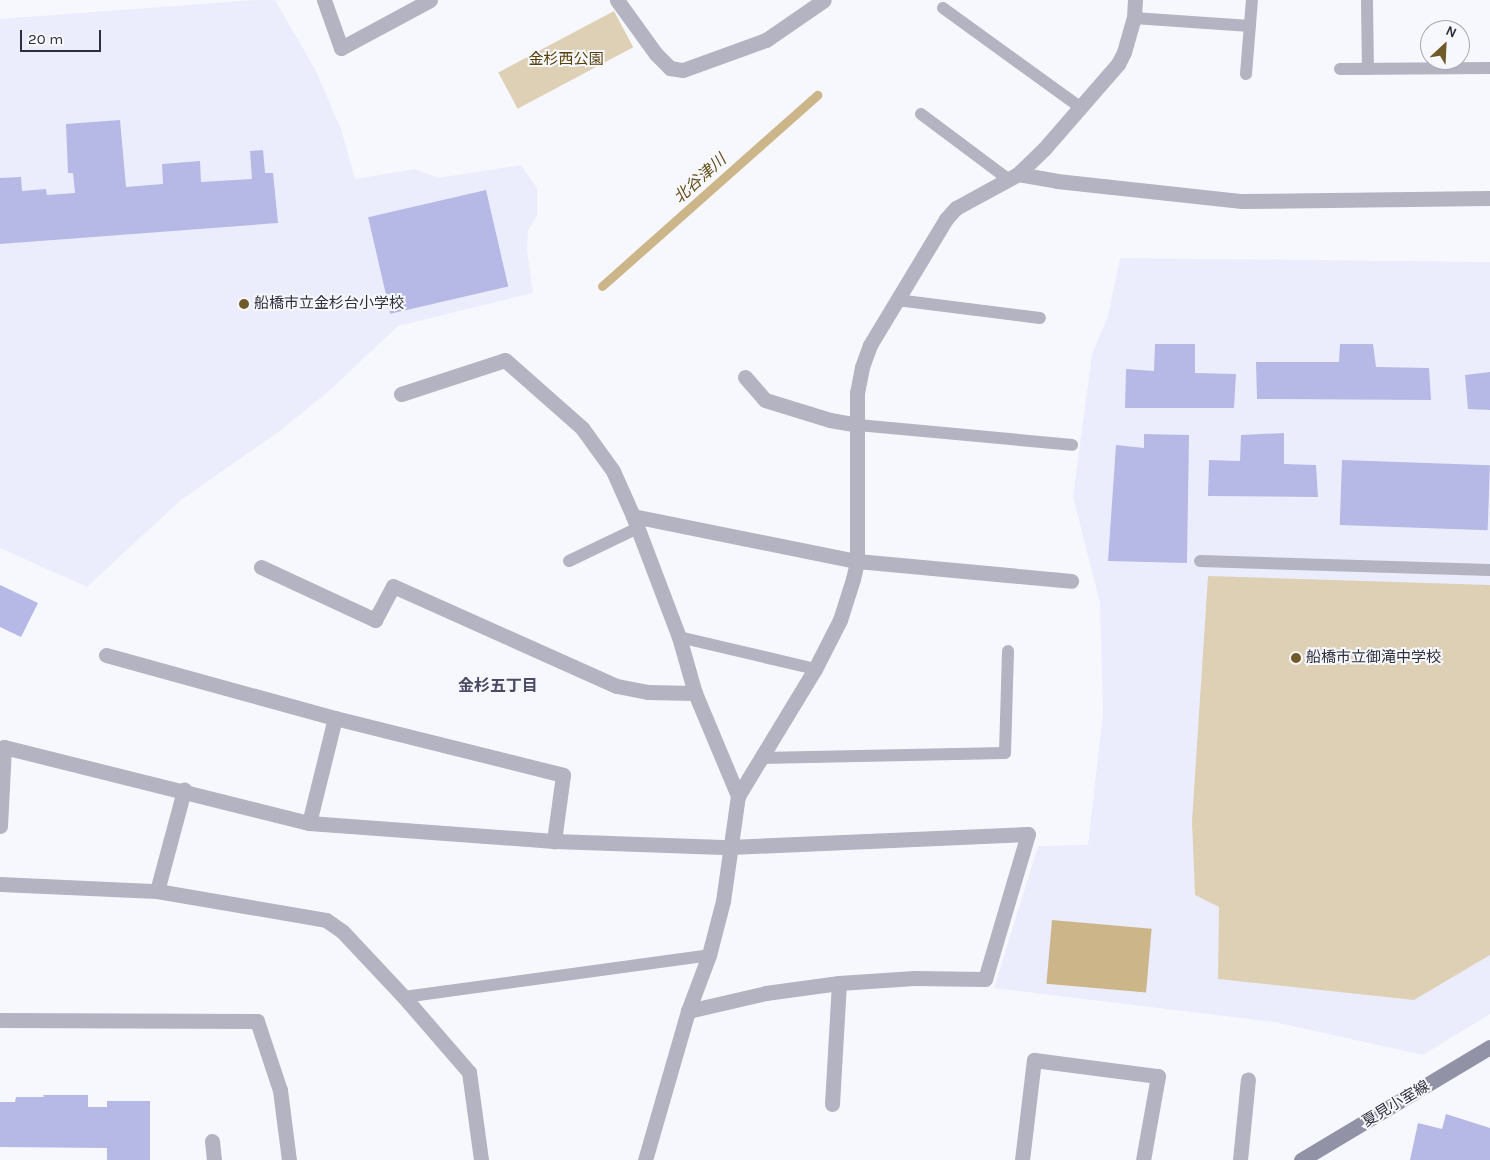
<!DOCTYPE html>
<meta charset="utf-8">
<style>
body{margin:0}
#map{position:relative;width:1490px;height:1160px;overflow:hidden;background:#f7f8fe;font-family:Karla,"Noto Sans JP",sans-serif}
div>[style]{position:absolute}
.built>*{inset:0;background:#ecedfc}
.green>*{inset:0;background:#ded0b4;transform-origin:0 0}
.water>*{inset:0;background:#ccb589;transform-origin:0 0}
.stream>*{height:9px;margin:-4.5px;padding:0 4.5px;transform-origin:4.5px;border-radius:4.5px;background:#ccb589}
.building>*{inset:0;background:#b6b8e5;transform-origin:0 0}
.service>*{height:12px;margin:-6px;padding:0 6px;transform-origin:6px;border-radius:6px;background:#b3b3c1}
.minor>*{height:15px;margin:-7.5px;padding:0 7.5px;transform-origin:7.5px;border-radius:7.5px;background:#b3b3c1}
.secondary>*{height:15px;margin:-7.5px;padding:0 7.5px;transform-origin:7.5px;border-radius:7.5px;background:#9192a5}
.dots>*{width:14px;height:14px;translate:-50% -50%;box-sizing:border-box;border:2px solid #f7f8fe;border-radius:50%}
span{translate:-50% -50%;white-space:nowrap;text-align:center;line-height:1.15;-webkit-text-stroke:4px #f7f8fe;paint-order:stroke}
.park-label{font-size:15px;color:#573f06}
.poi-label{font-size:15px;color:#2f2f3b}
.left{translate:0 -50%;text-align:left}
.street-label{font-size:15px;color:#2f2f3b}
.water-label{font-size:16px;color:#654c18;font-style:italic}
.neighbourhood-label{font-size:16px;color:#494a63;font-weight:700}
.north{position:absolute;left:1420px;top:20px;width:50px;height:50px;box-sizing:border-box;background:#f7f8fe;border:1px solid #a7a8b0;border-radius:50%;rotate:25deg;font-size:14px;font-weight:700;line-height:20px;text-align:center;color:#2f2f3b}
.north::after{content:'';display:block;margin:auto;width:18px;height:22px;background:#715a2a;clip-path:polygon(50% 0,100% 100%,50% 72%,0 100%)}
.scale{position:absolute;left:20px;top:30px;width:81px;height:22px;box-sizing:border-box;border:2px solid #2f2f3b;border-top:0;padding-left:6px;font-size:15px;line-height:18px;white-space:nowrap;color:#2f2f3b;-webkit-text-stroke:4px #f7f8fe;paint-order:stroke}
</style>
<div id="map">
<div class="built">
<i style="clip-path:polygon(255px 0,275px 0,316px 71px,342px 132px,355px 179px,415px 169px,438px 178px,521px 165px,537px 188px,537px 215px,528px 231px,527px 249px,533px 293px,398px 326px,329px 391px,281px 430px,181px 500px,87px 587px,0 548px,0 19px)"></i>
<i style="clip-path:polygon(1120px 258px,1490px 262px,1490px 1014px,1423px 1055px,1274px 1022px,994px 988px,1038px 846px,1088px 845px,1103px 713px,1100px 603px,1073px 497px,1092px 354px,1108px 316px)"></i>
</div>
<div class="green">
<i style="left:614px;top:11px;width:41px;height:131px;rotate:62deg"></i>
<i style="clip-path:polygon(1208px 576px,1490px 585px,1490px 955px,1414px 1000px,1218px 979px,1219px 907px,1195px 895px,1192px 821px)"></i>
</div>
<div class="water">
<i style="left:1052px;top:920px;width:100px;height:64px;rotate:5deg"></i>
</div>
<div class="stream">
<i style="left:602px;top:286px;width:288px;rotate:-41.6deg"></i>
</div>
<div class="building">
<i style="clip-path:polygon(120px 120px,126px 187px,163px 184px,162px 164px,200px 161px,201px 182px,252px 179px,250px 151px,263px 150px,265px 173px,273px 173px,278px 223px,0 244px,0 178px,21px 177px,22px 191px,46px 189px,47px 195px,75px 193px,73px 173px,68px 173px,66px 124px)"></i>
<i style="left:486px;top:190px;width:99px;height:121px;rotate:77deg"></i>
<i style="clip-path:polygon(1155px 344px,1195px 344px,1195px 373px,1236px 374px,1234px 408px,1125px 408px,1126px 369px,1154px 371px)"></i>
<i style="clip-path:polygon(1340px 344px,1373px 344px,1376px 367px,1429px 368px,1431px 400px,1257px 399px,1256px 362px,1339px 362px)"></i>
<i style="clip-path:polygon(1490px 372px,1490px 410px,1468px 409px,1465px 375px)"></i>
<i style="clip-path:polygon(1284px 433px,1284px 464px,1316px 465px,1318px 497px,1208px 496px,1209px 460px,1240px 461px,1241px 435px)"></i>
<i style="clip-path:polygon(1144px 434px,1189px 435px,1187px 563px,1108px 561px,1116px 445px,1144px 448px)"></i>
<i style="left:1342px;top:460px;width:148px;height:65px;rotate:2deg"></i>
<i style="clip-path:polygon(0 585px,38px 603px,21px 637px,0 627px)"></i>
<i style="clip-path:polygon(43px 1095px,88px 1095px,88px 1107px,107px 1107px,107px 1101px,150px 1101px,150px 1160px,107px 1160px,107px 1148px,0 1147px,0 1102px,15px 1102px,16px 1097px,44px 1097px)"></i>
<i style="clip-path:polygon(1446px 1114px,1490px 1128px,1490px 1160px,1410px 1160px,1418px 1123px,1442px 1129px)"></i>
</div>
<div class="service">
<i style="left:1367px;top:0;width:69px;rotate:89.2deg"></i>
<i style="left:943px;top:8px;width:170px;rotate:35.9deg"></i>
<i style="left:1134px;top:18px;width:116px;rotate:3.9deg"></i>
<i style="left:1340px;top:69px;width:150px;rotate:-0.4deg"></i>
<i style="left:1246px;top:74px;width:74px;rotate:-85.4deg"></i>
<i style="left:921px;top:114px;width:109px;rotate:36.8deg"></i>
<i style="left:897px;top:300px;width:144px;rotate:7.2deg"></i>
<i style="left:858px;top:425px;width:215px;rotate:5.3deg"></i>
<i style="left:569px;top:561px;width:76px;rotate:-25.6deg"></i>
<i style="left:1200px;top:561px;width:290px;rotate:1.8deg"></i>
<i style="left:679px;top:637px;width:140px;rotate:13.2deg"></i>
<i style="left:762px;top:758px;width:243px;rotate:-1.2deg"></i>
<i style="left:1005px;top:753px;width:102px;rotate:-88.3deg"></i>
<i style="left:404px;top:997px;width:308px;rotate:-7.8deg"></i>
</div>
<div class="minor">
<i style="left:324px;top:0;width:51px;rotate:70.5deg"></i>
<i style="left:341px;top:48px;width:101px;rotate:-28.3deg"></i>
<i style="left:617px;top:0;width:67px;rotate:54.2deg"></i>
<i style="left:656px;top:54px;width:20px;rotate:45deg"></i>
<i style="left:670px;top:68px;width:13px;rotate:9deg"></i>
<i style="left:683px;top:70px;width:88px;rotate:-19.9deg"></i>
<i style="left:766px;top:40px;width:70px;rotate:-34.6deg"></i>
<i style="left:1018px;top:174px;width:40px;rotate:10deg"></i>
<i style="left:1057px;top:181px;width:186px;rotate:6.2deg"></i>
<i style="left:1242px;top:201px;width:248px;rotate:-0.7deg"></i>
<i style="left:745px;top:377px;width:30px;rotate:49deg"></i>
<i style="left:765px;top:400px;width:68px;rotate:17.1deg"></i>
<i style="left:830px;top:420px;width:28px;rotate:10deg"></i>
<i style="left:401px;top:394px;width:109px;rotate:-18.1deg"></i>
<i style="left:505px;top:360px;width:103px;rotate:41.4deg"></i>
<i style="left:582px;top:428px;width:53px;rotate:54.2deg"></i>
<i style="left:613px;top:471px;width:49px;rotate:66deg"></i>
<i style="left:633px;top:516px;width:129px;rotate:69.2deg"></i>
<i style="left:679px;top:637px;width:58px;rotate:74.1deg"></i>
<i style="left:695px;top:693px;width:112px;rotate:67.3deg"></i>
<i style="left:633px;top:516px;width:228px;rotate:11.4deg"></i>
<i style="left:857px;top:561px;width:215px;rotate:5.3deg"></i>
<i style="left:261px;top:567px;width:126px;rotate:24.9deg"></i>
<i style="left:375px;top:620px;width:38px;rotate:-62deg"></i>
<i style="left:393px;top:586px;width:245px;rotate:24.1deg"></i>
<i style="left:617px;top:686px;width:32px;rotate:11deg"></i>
<i style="left:648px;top:692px;width:47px;rotate:1.2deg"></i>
<i style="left:106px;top:655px;width:238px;rotate:15.4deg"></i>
<i style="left:335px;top:718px;width:235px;rotate:14deg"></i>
<i style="left:563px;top:775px;width:67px;rotate:97.8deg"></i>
<i style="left:309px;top:823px;width:108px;rotate:-76.1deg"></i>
<i style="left:0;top:826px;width:79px;rotate:-87.1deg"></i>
<i style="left:4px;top:747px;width:314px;rotate:14deg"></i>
<i style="left:309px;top:823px;width:246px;rotate:4.2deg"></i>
<i style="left:554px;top:841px;width:176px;rotate:2deg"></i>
<i style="left:730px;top:847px;width:298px;rotate:-2.5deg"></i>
<i style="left:1028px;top:834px;width:151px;rotate:106.5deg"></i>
<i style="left:985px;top:979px;width:71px;rotate:-179.2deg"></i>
<i style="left:914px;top:978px;width:75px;rotate:176.2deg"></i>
<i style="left:839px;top:983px;width:74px;rotate:172.2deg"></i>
<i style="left:766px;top:993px;width:80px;rotate:167deg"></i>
<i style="left:0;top:884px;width:157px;rotate:2.6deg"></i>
<i style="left:157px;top:891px;width:171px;rotate:9.7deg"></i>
<i style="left:326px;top:920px;width:19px;rotate:35deg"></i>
<i style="left:342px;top:931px;width:91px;rotate:46.8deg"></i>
<i style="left:404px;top:997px;width:99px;rotate:49.1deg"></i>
<i style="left:469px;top:1072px;width:89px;rotate:82.2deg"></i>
<i style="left:157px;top:891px;width:105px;rotate:-75deg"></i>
<i style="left:0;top:1020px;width:257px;rotate:0.2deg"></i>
<i style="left:257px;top:1021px;width:73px;rotate:71.6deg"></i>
<i style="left:280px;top:1090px;width:71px;rotate:82.7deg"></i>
<i style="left:832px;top:1104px;width:121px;rotate:-86.7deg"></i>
<i style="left:212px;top:1141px;width:19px;rotate:84deg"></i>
<i style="left:645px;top:1160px;width:155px;rotate:-73.9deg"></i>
<i style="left:688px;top:1011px;width:60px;rotate:-69.4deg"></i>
<i style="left:709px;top:955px;width:56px;rotate:-75.5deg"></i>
<i style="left:723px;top:901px;width:106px;rotate:-81.9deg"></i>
<i style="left:738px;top:796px;width:149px;rotate:-58.8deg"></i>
<i style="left:815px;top:669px;width:55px;rotate:-63deg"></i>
<i style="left:840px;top:620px;width:43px;rotate:-72.4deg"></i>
<i style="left:853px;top:579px;width:18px;rotate:-77deg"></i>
<i style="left:857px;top:561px;width:168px;rotate:-90deg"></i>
<i style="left:857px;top:393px;width:26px;rotate:-79deg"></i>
<i style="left:862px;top:367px;width:23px;rotate:-70deg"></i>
<i style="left:870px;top:345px;width:147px;rotate:-58.9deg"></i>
<i style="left:946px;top:219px;width:15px;rotate:-48deg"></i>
<i style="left:956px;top:208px;width:71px;rotate:-28.7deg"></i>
<i style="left:1018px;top:174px;width:36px;rotate:-44deg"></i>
<i style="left:1044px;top:149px;width:113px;rotate:-49deg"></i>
<i style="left:1118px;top:64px;width:13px;rotate:-63deg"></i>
<i style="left:1124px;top:52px;width:35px;rotate:-74deg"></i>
<i style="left:1134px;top:18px;width:18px;rotate:-87deg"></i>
<i style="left:1022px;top:1160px;width:101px;rotate:-83.2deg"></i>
<i style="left:1034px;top:1060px;width:125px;rotate:7.4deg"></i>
<i style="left:1158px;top:1076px;width:85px;rotate:100.1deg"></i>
<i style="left:1240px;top:1160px;width:81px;rotate:-84.4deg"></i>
</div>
<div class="secondary">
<i style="left:1301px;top:1160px;width:220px;rotate:-30.9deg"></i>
</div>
<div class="dots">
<i style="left:244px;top:304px;background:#715a2a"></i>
<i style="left:1296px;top:658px;background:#715a2a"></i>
</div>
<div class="park-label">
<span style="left:566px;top:60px">金杉西公園</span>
</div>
<div class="poi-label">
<span class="left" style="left:254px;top:304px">船橋市立金杉台小学校</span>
<span class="left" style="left:1306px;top:658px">船橋市立御滝中学校</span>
</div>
<div class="street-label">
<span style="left:1396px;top:1104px;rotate:-31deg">夏見小室線</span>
</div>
<div class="water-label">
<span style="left:700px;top:179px;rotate:-42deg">北谷津川</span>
</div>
<div class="neighbourhood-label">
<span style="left:498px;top:686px">金杉五丁目</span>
</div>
<div class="north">N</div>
<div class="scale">20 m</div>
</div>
